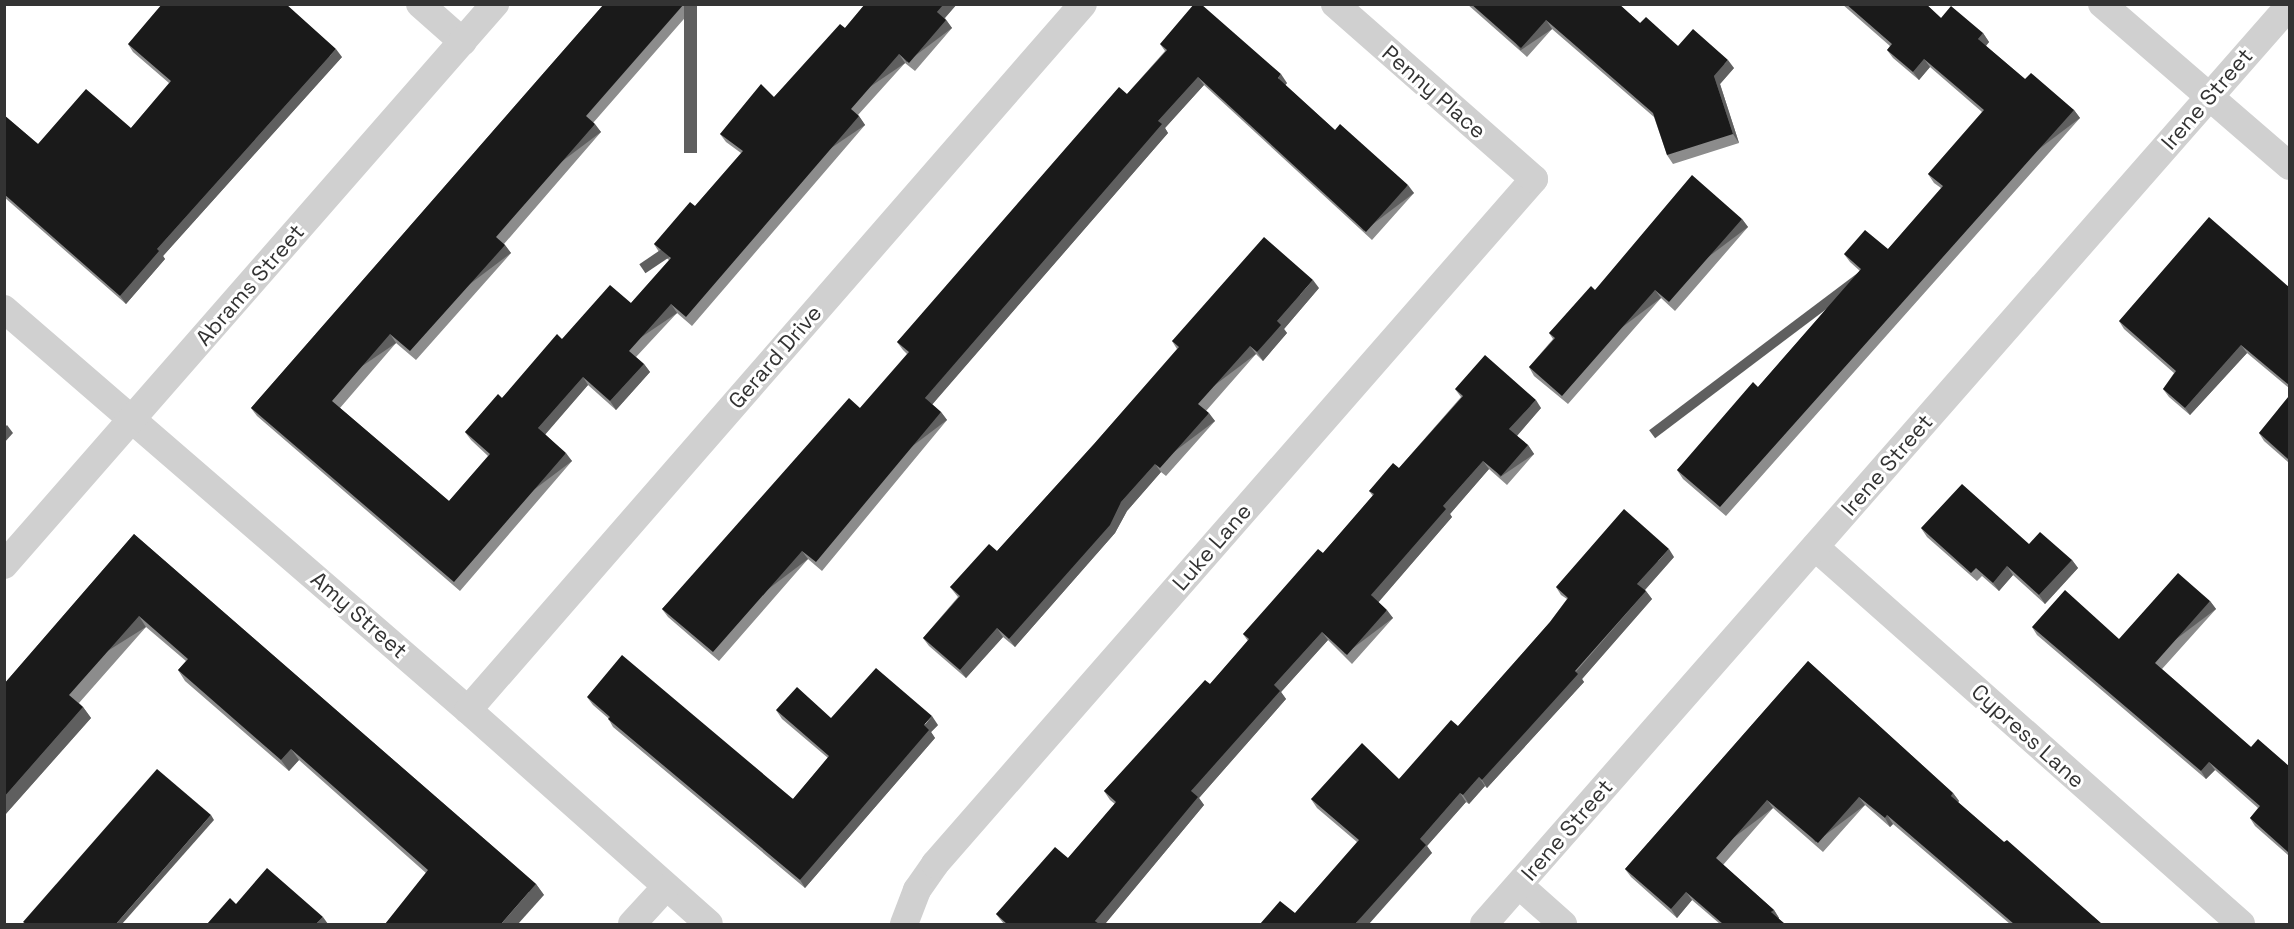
<!DOCTYPE html>
<style>
body{margin:0}
#map{position:relative;width:2294px;height:929px;overflow:hidden;background:#fff;font-family:"Space Grotesk",sans-serif}
div>[style]{position:absolute}
.minor>*{height:28px;margin:-14px;padding:0 14px;transform-origin:14px;border-radius:14px;background:#d0d0d0}
.wall>*{inset:0;background:#8c8c8c}
.shaded-wall>*{inset:0;background:#5f5f5f;transform-origin:0 0}
.building>*{inset:0;background:#1a1a1a}
span{translate:-50% -50%;white-space:nowrap;text-align:center;line-height:1.15;-webkit-text-stroke:6px #fff;paint-order:stroke}
.street-label{font-size:22px;color:#333}
.frame{position:absolute;inset:0;border:6px solid #333;pointer-events:none}
</style>
<div id="map">
<div class="minor">
<i style="left:420px;top:4px;width:57px;rotate:41.5deg"></i>
<i style="left:2102px;top:4px;width:248px;rotate:40.8deg"></i>
<i style="left:4px;top:309px;width:613px;rotate:40.83deg"></i>
<i style="left:468px;top:710px;width:322px;rotate:41.6deg"></i>
<i style="left:1815px;top:547px;width:569px;rotate:41.51deg"></i>
<i style="left:4px;top:565px;width:746px;rotate:-48.81deg"></i>
<i style="left:468px;top:710px;width:936px;rotate:-48.94deg"></i>
<i style="left:1519px;top:885px;width:59px;rotate:41.6deg"></i>
<i style="left:632px;top:924px;width:49px;rotate:-47.5deg"></i>
<i style="left:904px;top:924px;width:36px;rotate:-69deg"></i>
<i style="left:917px;top:890px;width:32px;rotate:-55deg"></i>
<i style="left:935px;top:864px;width:910px;rotate:-48.83deg"></i>
<i style="left:1534px;top:179px;width:265px;rotate:-138.7deg"></i>
<i style="left:1484px;top:924px;width:1222px;rotate:-48.75deg"></i>
</div>
<div class="wall">
<i style="clip-path:polygon(604px 4px,697px 4px,593px 123px,601px 132px,504px 244px,511px 253px,416px 360px,396px 343px,340px 408px,449px 501px,488px 456px,471px 440px,465px 432px,502px 398px,562px 339px,631px 303px,669px 260px,659px 252px,654px 244px,695px 206px,741px 153px,726px 142px,720px 134px,774px 97px,845px 28px,865px 4px,957px 4px,945px 18px,952px 28px,915px 71px,905px 63px,858px 115px,865px 125px,692px 326px,677px 313px,636px 357px,644px 364px,650px 372px,616px 410px,588px 385px,545px 434px,572px 461px,460px 591px,257px 416px,251px 408px)"></i>
<i style="clip-path:polygon(1467px 4px,1619px 4px,1640px 23px,1678px 46px,1734px 68px,1720px 84px,1739px 143px,1673px 164px,1667px 155px,1654px 117px,1552px 29px,1527px 57px)"></i>
<i style="clip-path:polygon(1842px 4px,1926px 4px,1941px 18px,1983px 33px,1989px 42px,1986px 46px,2025px 79px,2074px 110px,2080px 118px,1726px 516px,1683px 479px,1677px 470px,1758px 387px,1860px 271px,1850px 262px,1844px 254px,1888px 249px,1941px 188px,1934px 183px,1928px 174px,1982px 112px,1930px 67px,1919px 80px,1893px 58px,1887px 50px,1890px 46px)"></i>
<i style="clip-path:polygon(128px 44px,342px 57px,163px 256px,165px 259px,126px 304px,4px 197px,4px 115px,38px 144px,131px 128px,169px 83px,133px 52px)"></i>
<i style="clip-path:polygon(1160px 44px,1287px 83px,1285px 85px,1335px 130px,1414px 193px,1372px 240px,1204px 85px,1165px 128px,1168px 133px,932px 404px,941px 412px,947px 420px,822px 571px,808px 559px,719px 661px,668px 617px,662px 609px,860px 408px,907px 354px,903px 350px,897px 342px,1127px 94px,1165px 51px)"></i>
<i style="clip-path:polygon(1742px 219px,1748px 227px,1675px 311px,1661px 298px,1568px 404px,1534px 376px,1529px 367px,1553px 339px,1549px 333px,1595px 290px)"></i>
<i style="clip-path:polygon(2289px 287px,2289px 388px,2247px 353px,2190px 415px,2169px 397px,2163px 389px,2174px 373px,2124px 329px,2119px 321px)"></i>
<i style="clip-path:polygon(1319px 288px,1284px 329px,1287px 333px,1263px 361px,1256px 354px,1206px 411px,1215px 421px,1166px 476px,1161px 472px,1127px 511px,1115px 533px,1015px 647px,1003px 637px,966px 678px,929px 646px,923px 638px,958px 597px,950px 587px,997px 551px,1094px 444px,1177px 349px,1172px 341px)"></i>
<i style="clip-path:polygon(1455px 389px,1541px 408px,1517px 436px,1528px 445px,1534px 454px,1507px 485px,1489px 469px,1450px 514px,1452px 517px,1378px 602px,1393px 618px,1352px 664px,1328px 640px,1281px 692px,1286px 699px,1199px 798px,1204px 805px,1105px 924px,1004px 924px,996px 914px,1068px 858px,1115px 804px,1110px 800px,1104px 791px,1210px 684px,1248px 641px,1243px 634px,1323px 553px,1373px 496px,1369px 491px,1399px 468px,1461px 397px)"></i>
<i style="clip-path:polygon(2289px 396px,2289px 463px,2264px 441px,2259px 433px)"></i>
<i style="clip-path:polygon(1921px 528px,2029px 544px,2072px 560px,2078px 568px,2045px 604px,2013px 575px,1999px 591px,1982px 576px,1977px 581px,1927px 537px)"></i>
<i style="clip-path:polygon(134px 534px,536px 884px,544px 895px,426px 873px,299px 760px,289px 771px,185px 681px,178px 670px,186px 661px,146px 627px,79px 703px,83px 707px,91px 718px,4px 816px,4px 684px)"></i>
<i style="clip-path:polygon(1674px 557px,1645px 590px,1652px 599px,1582px 679px,1584px 682px,1487px 788px,1485px 786px,1469px 804px,1466px 802px,1427px 846px,1432px 853px,1295px 913px,1357px 842px,1317px 808px,1311px 799px,1399px 779px,1458px 726px,1550px 622px,1567px 599px,1561px 595px,1556px 587px)"></i>
<i style="clip-path:polygon(2210px 601px,2216px 609px,2162px 669px,2251px 747px,2289px 766px,2289px 856px,2255px 826px,2250px 818px,2258px 808px,2215px 770px,2206px 779px,2037px 635px,2032px 627px,2119px 639px)"></i>
<i style="clip-path:polygon(1808px 661px,1953px 793px,1959px 801px,1958px 802px,2004px 842px,2102px 924px,2010px 924px,1893px 824px,1890px 827px,1865px 805px,1823px 852px,1773px 808px,1723px 865px,1774px 910px,1779px 918px,1779px 919px,1785px 924px,1720px 924px,1692px 900px,1677px 918px,1631px 877px,1625px 869px)"></i>
<i style="clip-path:polygon(587px 697px,793px 799px,828px 758px,782px 719px,776px 710px,831px 718px,938px 725px,931px 732px,935px 738px,805px 888px,613px 727px,608px 718px,593px 705px)"></i>
</div>
<div class="shaded-wall">
<i style="left:684px;top:4px;width:13px;height:149px"></i>
<i style="clip-path:polygon(944px 4px,957px 4px,943px 20px,937px 12px)"></i>
<i style="left:946px;top:20px;width:10px;height:57px;rotate:53deg"></i>
<i style="left:1546px;top:20px;width:11px;height:38px;rotate:56deg"></i>
<i style="clip-path:polygon(1983px 33px,1989px 42px,1984px 48px,1978px 39px)"></i>
<i style="clip-path:polygon(336px 49px,342px 57px,163px 256px,165px 259px,126px 304px,120px 296px,157px 249px)"></i>
<i style="left:899px;top:54px;width:11px;height:73px;rotate:56deg"></i>
<i style="clip-path:polygon(1924px 59px,1930px 67px,1919px 80px,1913px 72px)"></i>
<i style="clip-path:polygon(1728px 60px,1734px 68px,1720px 84px,1739px 143px,1733px 134px,1714px 76px)"></i>
<i style="clip-path:polygon(1281px 74px,1287px 83px,1284px 87px,1278px 78px)"></i>
<i style="clip-path:polygon(1198px 77px,1204px 85px,1165px 128px,1168px 133px,931px 406px,925px 398px,1158px 121px)"></i>
<i style="left:2074px;top:110px;width:10px;height:532px;rotate:53deg"></i>
<i style="left:859px;top:116px;width:11px;height:265px;rotate:56deg"></i>
<i style="left:595px;top:124px;width:10px;height:150px;rotate:53deg"></i>
<i style="left:1408px;top:185px;width:10px;height:63px;rotate:53deg"></i>
<i style="left:1742px;top:219px;width:10px;height:111px;rotate:53deg"></i>
<i style="left:505px;top:245px;width:10px;height:142px;rotate:53deg"></i>
<i style="clip-path:polygon(1313px 280px,1319px 288px,1284px 329px,1287px 333px,1263px 361px,1257px 352px,1277px 321px)"></i>
<i style="left:1655px;top:290px;width:10px;height:141px;rotate:53deg"></i>
<i style="left:671px;top:304px;width:11px;height:63px;rotate:56deg"></i>
<i style="left:390px;top:334px;width:11px;height:89px;rotate:56deg"></i>
<i style="clip-path:polygon(2241px 345px,2247px 353px,2190px 415px,2185px 408px)"></i>
<i style="left:1250px;top:346px;width:10px;height:78px;rotate:53deg"></i>
<i style="clip-path:polygon(644px 364px,650px 372px,616px 410px,610px 401px)"></i>
<i style="clip-path:polygon(583px 377px,588px 385px,544px 436px,538px 428px)"></i>
<i style="clip-path:polygon(1536px 400px,1541px 408px,1515px 438px,1509px 429px)"></i>
<i style="left:941px;top:412px;width:10px;height:195px;rotate:53deg"></i>
<i style="left:1209px;top:413px;width:10px;height:74px;rotate:53deg"></i>
<i style="clip-path:polygon(7px 425px,13px 433px,4px 443px,4px 428px)"></i>
<i style="left:1528px;top:445px;width:11px;height:41px;rotate:56deg"></i>
<i style="left:566px;top:453px;width:10px;height:171px;rotate:53deg"></i>
<i style="clip-path:polygon(1483px 461px,1489px 469px,1450px 514px,1452px 517px,1377px 604px,1371px 595px,1443px 506px)"></i>
<i style="clip-path:polygon(1155px 464px,1161px 472px,1127px 511px,1115px 533px,1015px 647px,1009px 639px,1121px 502px)"></i>
<i style="clip-path:polygon(1669px 549px,1674px 557px,1643px 592px,1637px 584px)"></i>
<i style="left:802px;top:551px;width:10px;height:135px;rotate:53deg"></i>
<i style="clip-path:polygon(2072px 560px,2078px 568px,2045px 604px,2039px 595px)"></i>
<i style="clip-path:polygon(2007px 566px,2013px 575px,1999px 591px,1993px 583px)"></i>
<i style="clip-path:polygon(1646px 591px,1652px 599px,1582px 679px,1584px 682px,1487px 788px,1482px 780px)"></i>
<i style="left:2210px;top:601px;width:10px;height:83px;rotate:53deg"></i>
<i style="left:1387px;top:610px;width:10px;height:60px;rotate:53deg"></i>
<i style="left:139px;top:616px;width:13px;height:106px;rotate:58deg"></i>
<i style="clip-path:polygon(997px 628px,1003px 637px,966px 678px,960px 670px)"></i>
<i style="clip-path:polygon(1322px 632px,1328px 640px,1281px 692px,1286px 699px,1199px 798px,1204px 805px,1105px 924px,1098px 924px,1095px 921px,1191px 791px,1274px 685px)"></i>
<i style="clip-path:polygon(83px 707px,91px 718px,4px 816px,4px 797px)"></i>
<i style="clip-path:polygon(932px 716px,938px 725px,931px 732px,935px 738px,805px 888px,800px 880px)"></i>
<i style="clip-path:polygon(291px 749px,299px 760px,289px 771px,281px 760px)"></i>
<i style="clip-path:polygon(2209px 762px,2215px 770px,2206px 779px,2201px 771px)"></i>
<i style="clip-path:polygon(1479px 777px,1485px 786px,1469px 804px,1463px 795px)"></i>
<i style="clip-path:polygon(1460px 793px,1466px 802px,1427px 846px,1432px 853px,1369px 924px,1355px 924px,1420px 839px)"></i>
<i style="clip-path:polygon(1953px 793px,1959px 801px,1957px 804px,1951px 796px)"></i>
<i style="left:1859px;top:797px;width:10px;height:62px;rotate:53deg"></i>
<i style="left:1767px;top:800px;width:10px;height:77px;rotate:53deg"></i>
<i style="clip-path:polygon(211px 815px,214px 820px,122px 924px,116px 924px)"></i>
<i style="clip-path:polygon(1887px 815px,1893px 824px,1890px 827px,1885px 818px)"></i>
<i style="clip-path:polygon(536px 884px,544px 895px,518px 924px,501px 924px)"></i>
<i style="clip-path:polygon(1686px 892px,1692px 900px,1677px 918px,1671px 909px)"></i>
<i style="clip-path:polygon(1774px 910px,1779px 918px,1777px 921px,1771px 912px)"></i>
<i style="clip-path:polygon(323px 917px,328px 924px,316px 924px)"></i>
</div>
<div class="building">
<i style="clip-path:polygon(162px 4px,286px 4px,336px 49px,157px 249px,159px 251px,120px 296px,4px 194px,4px 115px,38px 144px,86px 89px,131px 128px,171px 81px,128px 44px)"></i>
<i style="clip-path:polygon(604px 4px,684px 4px,586px 116px,595px 124px,496px 237px,505px 245px,410px 351px,390px 334px,332px 401px,449px 501px,490px 454px,465px 432px,498px 394px,502px 398px,557px 334px,562px 339px,610px 285px,631px 303px,671px 258px,654px 244px,690px 202px,695px 206px,743px 151px,720px 134px,761px 84px,774px 97px,840px 24px,845px 28px,865px 4px,944px 4px,937px 12px,946px 20px,909px 63px,899px 54px,851px 109px,859px 116px,686px 317px,671px 304px,629px 351px,644px 364px,610px 401px,583px 377px,538px 428px,566px 453px,454px 582px,251px 408px)"></i>
<i style="clip-path:polygon(1194px 4px,1201px 4px,1281px 74px,1278px 78px,1335px 130px,1340px 124px,1408px 185px,1366px 232px,1198px 77px,1158px 121px,1162px 124px,925px 398px,941px 412px,816px 562px,802px 551px,713px 652px,662px 609px,849px 398px,860px 408px,909px 352px,897px 342px,1119px 87px,1127px 94px,1167px 50px,1160px 44px)"></i>
<i style="clip-path:polygon(1471px 4px,1619px 4px,1640px 23px,1646px 17px,1678px 46px,1693px 29px,1728px 60px,1714px 76px,1733px 134px,1667px 155px,1653px 113px,1546px 20px,1521px 48px)"></i>
<i style="clip-path:polygon(1846px 4px,1926px 4px,1941px 18px,1951px 6px,1983px 33px,1978px 39px,2025px 79px,2031px 73px,2074px 110px,1720px 507px,1677px 470px,1753px 382px,1758px 387px,1861px 269px,1844px 254px,1865px 230px,1888px 249px,1943px 186px,1928px 174px,1984px 110px,1924px 59px,1913px 72px,1887px 50px,1892px 44px)"></i>
<i style="clip-path:polygon(1692px 175px,1742px 219px,1669px 302px,1655px 290px,1562px 396px,1529px 367px,1555px 338px,1549px 333px,1591px 286px,1595px 290px)"></i>
<i style="clip-path:polygon(2209px 217px,2289px 287px,2289px 385px,2241px 345px,2185px 408px,2163px 389px,2176px 371px,2119px 321px)"></i>
<i style="clip-path:polygon(1264px 237px,1313px 280px,1277px 321px,1281px 325px,1257px 352px,1250px 346px,1198px 404px,1209px 413px,1160px 468px,1155px 464px,1121px 502px,1110px 525px,1009px 639px,997px 628px,960px 670px,923px 638px,960px 596px,950px 587px,989px 544px,997px 551px,1094px 444px,1179px 347px,1172px 341px)"></i>
<i style="clip-path:polygon(1485px 355px,1536px 400px,1509px 429px,1528px 445px,1501px 476px,1483px 461px,1443px 506px,1446px 509px,1371px 595px,1387px 610px,1347px 655px,1322px 632px,1274px 685px,1280px 691px,1191px 791px,1198px 797px,1095px 921px,1099px 924px,1007px 924px,996px 914px,1055px 847px,1068px 858px,1116px 802px,1104px 791px,1205px 680px,1210px 684px,1249px 639px,1243px 634px,1318px 549px,1323px 553px,1374px 494px,1369px 491px,1393px 463px,1399px 468px,1463px 396px,1455px 389px)"></i>
<i style="clip-path:polygon(2289px 396px,2289px 460px,2259px 433px)"></i>
<i style="clip-path:polygon(1962px 484px,2029px 544px,2040px 532px,2072px 560px,2039px 595px,2007px 566px,1993px 583px,1976px 568px,1971px 573px,1921px 528px)"></i>
<i style="clip-path:polygon(1624px 509px,1669px 549px,1637px 584px,1646px 591px,1575px 671px,1578px 674px,1482px 780px,1479px 777px,1463px 795px,1460px 793px,1420px 839px,1426px 845px,1355px 924px,1260px 924px,1280px 901px,1295px 913px,1359px 840px,1311px 799px,1362px 743px,1399px 779px,1451px 720px,1458px 726px,1550px 622px,1568px 598px,1556px 587px)"></i>
<i style="clip-path:polygon(134px 534px,536px 884px,501px 924px,385px 924px,428px 870px,291px 749px,281px 760px,178px 670px,188px 659px,139px 616px,69px 695px,83px 707px,4px 797px,4px 684px)"></i>
<i style="clip-path:polygon(2178px 573px,2210px 601px,2155px 663px,2251px 747px,2258px 739px,2289px 766px,2289px 853px,2250px 818px,2260px 806px,2209px 762px,2201px 771px,2032px 627px,2065px 590px,2119px 639px)"></i>
<i style="clip-path:polygon(622px 655px,793px 799px,829px 756px,776px 710px,797px 687px,831px 718px,876px 668px,932px 716px,924px 725px,929px 730px,800px 880px,608px 719px,610px 717px,587px 697px)"></i>
<i style="clip-path:polygon(1808px 661px,1953px 793px,1951px 796px,2004px 842px,2007px 840px,2102px 924px,2014px 924px,1887px 815px,1885px 818px,1859px 797px,1818px 843px,1767px 800px,1716px 858px,1774px 910px,1771px 912px,1785px 924px,1723px 924px,1686px 892px,1671px 909px,1625px 869px)"></i>
<i style="clip-path:polygon(157px 769px,211px 815px,116px 924px,26px 924px,23px 922px)"></i>
<i style="clip-path:polygon(267px 868px,323px 917px,316px 924px,207px 924px,230px 898px,236px 904px)"></i>
</div>
<div class="street-label">
<span style="left:1434px;top:92px;rotate:41deg">Penny Place</span>
<span style="left:2207px;top:99px;rotate:-49deg">Irene Street</span>
<span style="left:250px;top:285px;rotate:-49deg">Abrams Street</span>
<span style="left:775px;top:357px;rotate:-49deg">Gerard Drive</span>
<span style="left:1887px;top:465px;rotate:-49deg">Irene Street</span>
<span style="left:1212px;top:547px;rotate:-49deg">Luke Lane</span>
<span style="left:359px;top:615px;rotate:41deg">Amy Street</span>
<span style="left:2028px;top:736px;rotate:42deg">Cypress Lane</span>
<span style="left:1567px;top:830px;rotate:-49deg">Irene Street</span>
</div>
<div class="frame"></div>
</div>
